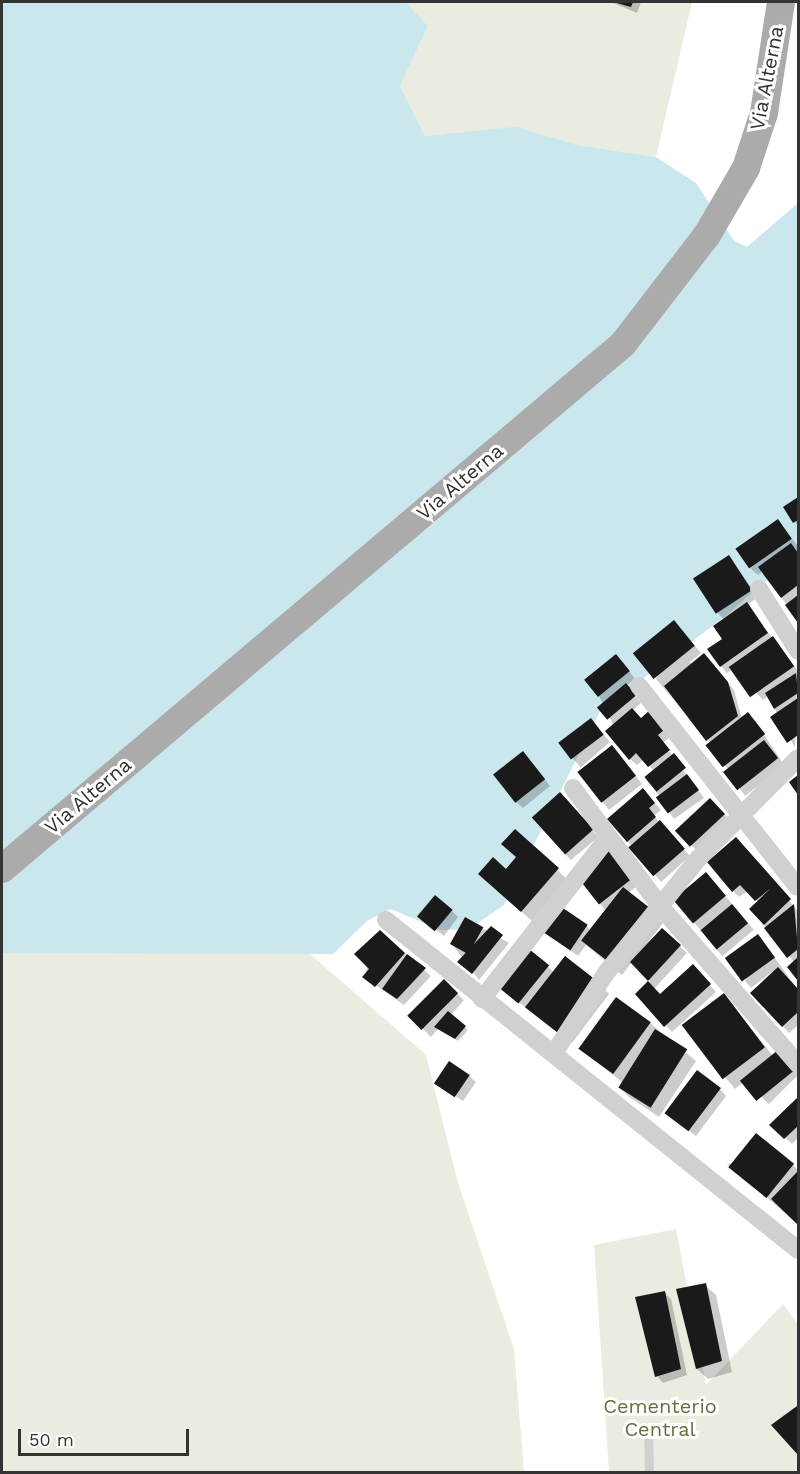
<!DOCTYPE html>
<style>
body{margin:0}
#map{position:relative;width:800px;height:1474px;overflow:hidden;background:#fff;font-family:"Work Sans",sans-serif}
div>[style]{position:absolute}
.green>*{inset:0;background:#e9ecde}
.water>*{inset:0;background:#cae7ee}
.shadow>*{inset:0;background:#0003;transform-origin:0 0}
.building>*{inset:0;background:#1a1a1a;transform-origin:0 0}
.service>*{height:9px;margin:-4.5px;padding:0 4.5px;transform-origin:4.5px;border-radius:4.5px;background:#d0d0d0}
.minor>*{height:18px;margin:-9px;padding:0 9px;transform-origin:9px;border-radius:9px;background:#d0d0d0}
.primary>*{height:28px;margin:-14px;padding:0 14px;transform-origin:14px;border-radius:14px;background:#ababab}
span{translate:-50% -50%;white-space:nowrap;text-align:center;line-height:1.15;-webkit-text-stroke:6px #fff;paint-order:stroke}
.street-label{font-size:20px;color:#333}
.park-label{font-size:20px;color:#60723c}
.frame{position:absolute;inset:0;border:3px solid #333;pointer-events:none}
.scale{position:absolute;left:18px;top:1429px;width:171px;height:27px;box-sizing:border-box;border:3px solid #333;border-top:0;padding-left:8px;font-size:18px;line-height:21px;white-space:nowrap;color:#333;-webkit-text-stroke:4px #fff;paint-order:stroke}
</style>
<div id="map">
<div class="green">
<i style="clip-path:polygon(406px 2px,692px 2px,656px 157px,577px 145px,516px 128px,425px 136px,400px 86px,428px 26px)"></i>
<i style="clip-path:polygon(798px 203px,798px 551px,728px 614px,600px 711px,504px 905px,441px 930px,391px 909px,368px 920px,333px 954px,310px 954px,426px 1055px,458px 1183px,514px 1349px,524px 1472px,2px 1472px,2px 229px,485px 535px)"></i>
<i style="clip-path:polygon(676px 1229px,706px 1385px,783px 1304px,798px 1324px,798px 1472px,609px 1472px,594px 1245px)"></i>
</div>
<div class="water">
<i style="clip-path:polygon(2px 2px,406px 2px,428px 26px,400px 86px,425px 136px,516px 127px,577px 145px,656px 157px,696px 183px,734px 241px,747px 247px,798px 203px,798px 551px,728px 614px,600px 711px,504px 905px,469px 929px,441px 930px,391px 909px,368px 920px,333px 954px,2px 953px)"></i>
</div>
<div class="shadow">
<i style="clip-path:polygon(611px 2px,641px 2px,637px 13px)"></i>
<i style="clip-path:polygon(798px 499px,798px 524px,797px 525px,785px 507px)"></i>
<i style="clip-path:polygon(778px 521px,798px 546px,798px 621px,763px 571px,758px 575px,751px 569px)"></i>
<i style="clip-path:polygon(729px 557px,758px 597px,747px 605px,798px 671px,795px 748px,768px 696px,763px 700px,733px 669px,727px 673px,721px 666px,724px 620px,718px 613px)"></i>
<i style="clip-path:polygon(681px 629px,701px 653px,689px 663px,711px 662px,734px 690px,742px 719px,748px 714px,755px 721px,784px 765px,745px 796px,711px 743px,656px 679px)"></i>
<i style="clip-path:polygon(623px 663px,635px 679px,626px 686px,641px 703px,633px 710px,641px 720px,649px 713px,670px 737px,663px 743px,704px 798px,674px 819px,646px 776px,653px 770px,644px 759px,637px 765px,630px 759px,599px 696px)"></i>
<i style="left:591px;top:720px;width:29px;height:39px;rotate:49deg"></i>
<i style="clip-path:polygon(618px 753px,642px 784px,609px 810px,579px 772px)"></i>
<i style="clip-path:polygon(529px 759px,550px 786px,523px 808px,516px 802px)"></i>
<i style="clip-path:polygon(649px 797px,661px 810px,654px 816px,690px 856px,661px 882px,609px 819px)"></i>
<i style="clip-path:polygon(567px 800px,598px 837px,571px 860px,565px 854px)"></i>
<i style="left:710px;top:800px;width:30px;height:45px;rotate:45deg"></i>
<i style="clip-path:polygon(515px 831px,568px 880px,532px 921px,490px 884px,517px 858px)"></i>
<i style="clip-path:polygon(742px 846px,798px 911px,798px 979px,789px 967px,794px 962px,751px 909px,758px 902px,748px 891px,739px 897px,733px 891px)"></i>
<i style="clip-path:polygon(606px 849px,637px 886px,628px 893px,663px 923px,648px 942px,662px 930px,687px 953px,654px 989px,660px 995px,699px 973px,716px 992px,672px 1032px,637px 994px,650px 981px,632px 962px,622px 975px,586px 945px,578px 956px,542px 929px,587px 926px,591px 931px,606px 911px,578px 876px)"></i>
<i style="left:712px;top:880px;width:65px;height:41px;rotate:50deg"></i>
<i style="clip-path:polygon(452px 911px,458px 917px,444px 936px,427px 923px)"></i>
<i style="clip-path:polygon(466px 919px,509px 943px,479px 980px,454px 947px)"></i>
<i style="clip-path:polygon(380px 932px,431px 976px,404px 1005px,364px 977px)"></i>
<i style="clip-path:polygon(764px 943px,798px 990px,798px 1025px,789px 1033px,783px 1026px,773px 971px,751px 988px,745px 981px)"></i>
<i style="clip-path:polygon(529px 951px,555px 973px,599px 984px,609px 994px,572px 1043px,507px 993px)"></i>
<i style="clip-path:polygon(444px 982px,464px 1000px,451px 1015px,468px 1030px,458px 1041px,438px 1029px,431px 1037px,410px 1016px)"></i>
<i style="clip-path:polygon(724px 995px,773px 1056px,785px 1058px,798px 1075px,769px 1104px,744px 1082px,735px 1089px,684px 1027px)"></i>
<i style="clip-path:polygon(650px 1023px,696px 1061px,659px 1117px,629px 1097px,619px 1087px,622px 1082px,581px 1050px)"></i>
<i style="clip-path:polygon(469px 1076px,476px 1082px,463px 1101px,436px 1083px)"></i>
<i style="clip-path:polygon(720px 1089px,726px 1096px,696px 1136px,674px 1119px)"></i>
<i style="clip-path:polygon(798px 1099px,798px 1138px,792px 1144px,771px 1125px)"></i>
<i style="clip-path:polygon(727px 1164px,793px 1165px,798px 1170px,798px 1224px)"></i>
<i style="clip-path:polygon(705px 1285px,716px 1295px,732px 1372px,708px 1379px,697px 1369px,678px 1290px)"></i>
<i style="clip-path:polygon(664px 1292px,671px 1299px,687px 1375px,663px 1383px,657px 1376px)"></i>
<i style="clip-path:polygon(797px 1407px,798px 1409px,798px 1453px,773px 1425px)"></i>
</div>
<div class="building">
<i style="clip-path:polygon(613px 2px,633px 2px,631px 7px)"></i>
<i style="clip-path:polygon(798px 497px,798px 520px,793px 523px,783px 507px)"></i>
<i style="left:778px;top:519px;width:24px;height:52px;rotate:55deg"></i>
<i style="clip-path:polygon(791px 543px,798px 553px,798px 585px,781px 598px,758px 567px)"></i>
<i style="left:729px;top:555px;width:42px;height:43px;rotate:57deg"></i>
<i style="clip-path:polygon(798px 595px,798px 623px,785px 605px)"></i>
<i style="clip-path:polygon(747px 602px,768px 633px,720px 667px,707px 649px,722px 639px,713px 626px)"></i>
<i style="left:674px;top:620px;width:33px;height:53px;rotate:51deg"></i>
<i style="left:773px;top:636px;width:37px;height:54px;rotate:55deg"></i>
<i style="clip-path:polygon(704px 653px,728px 682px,738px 716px,706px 741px,664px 686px)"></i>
<i style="left:616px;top:654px;width:22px;height:41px;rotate:51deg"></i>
<i style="clip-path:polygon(796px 673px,798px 693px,774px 709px,765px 693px)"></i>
<i style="left:626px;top:683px;width:16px;height:38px;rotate:50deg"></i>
<i style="clip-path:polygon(798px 698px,798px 735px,787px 743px,770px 717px)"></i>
<i style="clip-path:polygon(632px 708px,641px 718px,649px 711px,664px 730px,658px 735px,670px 750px,648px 767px,636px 753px,629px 760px,605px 731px)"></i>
<i style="left:748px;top:712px;width:28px;height:54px;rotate:52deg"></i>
<i style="left:591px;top:718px;width:21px;height:41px;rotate:53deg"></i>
<i style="left:764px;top:740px;width:23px;height:52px;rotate:52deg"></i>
<i style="left:612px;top:745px;width:39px;height:44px;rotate:52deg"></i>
<i style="left:523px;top:751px;width:36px;height:38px;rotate:52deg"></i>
<i style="left:674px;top:753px;width:19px;height:38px;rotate:51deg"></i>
<i style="left:687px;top:774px;width:20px;height:39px;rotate:53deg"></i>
<i style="clip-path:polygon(798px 775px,798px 795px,789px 782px)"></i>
<i style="clip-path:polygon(643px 788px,655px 803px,649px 808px,656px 817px,627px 842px,607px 819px)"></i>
<i style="left:560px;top:792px;width:50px;height:38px;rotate:48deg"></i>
<i style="left:710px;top:798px;width:22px;height:48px;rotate:47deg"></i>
<i style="left:660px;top:820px;width:38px;height:42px;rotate:49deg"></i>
<i style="clip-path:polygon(515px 829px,559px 868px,521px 912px,478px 874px,493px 857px,506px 869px,516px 857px,501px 844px)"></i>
<i style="clip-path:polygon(736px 837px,791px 899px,764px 925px,749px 909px,771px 888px,755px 901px,740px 885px,732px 892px,707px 862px)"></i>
<i style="left:606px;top:847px;width:41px;height:41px;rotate:52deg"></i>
<i style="left:706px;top:872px;width:31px;height:43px;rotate:50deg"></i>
<i style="left:623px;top:887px;width:39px;height:68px;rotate:38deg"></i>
<i style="left:435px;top:895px;width:23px;height:28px;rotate:40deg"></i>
<i style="left:557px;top:904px;width:37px;height:31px;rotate:34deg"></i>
<i style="left:732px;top:904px;width:25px;height:41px;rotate:50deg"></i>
<i style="clip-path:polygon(794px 904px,798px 949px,787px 958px,764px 928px)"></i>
<i style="left:465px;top:917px;width:21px;height:31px;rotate:29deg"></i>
<i style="clip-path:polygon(491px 926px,503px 935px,472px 974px,457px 962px)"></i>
<i style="clip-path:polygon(662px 928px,681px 945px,648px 981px,660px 994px,693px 964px,711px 984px,664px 1027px,635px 994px,648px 981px,630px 962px)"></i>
<i style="clip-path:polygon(380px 930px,405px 953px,375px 987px,362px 977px,369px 969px,354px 954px)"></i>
<i style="left:758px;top:934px;width:29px;height:41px;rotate:54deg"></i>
<i style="left:529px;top:949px;width:26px;height:49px;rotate:39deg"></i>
<i style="clip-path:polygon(407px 954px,426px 968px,397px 999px,382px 989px)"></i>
<i style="left:565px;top:956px;width:44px;height:65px;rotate:38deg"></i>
<i style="clip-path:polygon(798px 957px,798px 981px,787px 967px)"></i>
<i style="clip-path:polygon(778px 967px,798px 989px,798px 1012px,782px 1027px,750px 993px)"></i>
<i style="left:444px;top:979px;width:20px;height:52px;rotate:45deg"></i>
<i style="left:724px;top:993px;width:68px;height:53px;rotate:53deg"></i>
<i style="left:616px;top:997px;width:43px;height:64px;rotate:36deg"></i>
<i style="clip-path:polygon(448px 1011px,466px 1026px,455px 1039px,434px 1027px)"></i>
<i style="left:655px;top:1029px;width:38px;height:69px;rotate:32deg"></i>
<i style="left:778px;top:1050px;width:26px;height:49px;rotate:51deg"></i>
<i style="left:449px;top:1061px;width:25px;height:27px;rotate:34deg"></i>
<i style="left:697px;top:1070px;width:30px;height:54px;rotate:37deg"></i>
<i style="clip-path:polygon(798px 1097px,798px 1126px,784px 1139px,769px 1125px)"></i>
<i style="left:756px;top:1133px;width:49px;height:44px;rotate:39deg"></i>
<i style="clip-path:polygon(798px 1171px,798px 1225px,771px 1199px)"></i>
<i style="clip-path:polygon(706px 1283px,722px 1361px,696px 1369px,676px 1289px)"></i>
<i style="clip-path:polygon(665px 1291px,681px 1369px,655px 1377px,635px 1297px)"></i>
<i style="clip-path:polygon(797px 1406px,798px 1407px,798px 1455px,771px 1425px)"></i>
</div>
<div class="service">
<i style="left:648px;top:1430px;width:42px;rotate:88.6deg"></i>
</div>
<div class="minor">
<i style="left:759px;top:589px;width:73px;rotate:57.8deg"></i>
<i style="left:639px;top:686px;width:256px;rotate:51.7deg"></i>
<i style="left:573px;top:788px;width:147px;rotate:53.6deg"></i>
<i style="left:660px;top:906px;width:210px;rotate:48.9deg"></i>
<i style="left:386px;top:920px;width:528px;rotate:38.69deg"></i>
<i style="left:482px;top:999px;width:204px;rotate:-52deg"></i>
<i style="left:554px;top:1053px;width:95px;rotate:-57deg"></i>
<i style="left:606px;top:973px;width:146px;rotate:-51.1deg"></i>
<i style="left:698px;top:859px;width:142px;rotate:-45.3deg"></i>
</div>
<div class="primary">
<i style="left:2px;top:869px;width:813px;rotate:-40.21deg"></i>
<i style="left:623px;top:344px;width:138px;rotate:-52.4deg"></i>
<i style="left:707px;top:235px;width:78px;rotate:-59.8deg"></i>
<i style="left:746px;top:168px;width:58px;rotate:-71.9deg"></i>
<i style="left:764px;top:113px;width:112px;rotate:-81.3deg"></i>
</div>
<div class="street-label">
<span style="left:767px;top:78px;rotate:-79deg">Via Alterna</span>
<span style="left:460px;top:482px;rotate:-40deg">Via Alterna</span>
<span style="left:88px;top:796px;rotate:-40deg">Via Alterna</span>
</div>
<div class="park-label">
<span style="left:660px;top:1418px">Cementerio<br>Central</span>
</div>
<div class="frame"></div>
<div class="scale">50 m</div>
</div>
